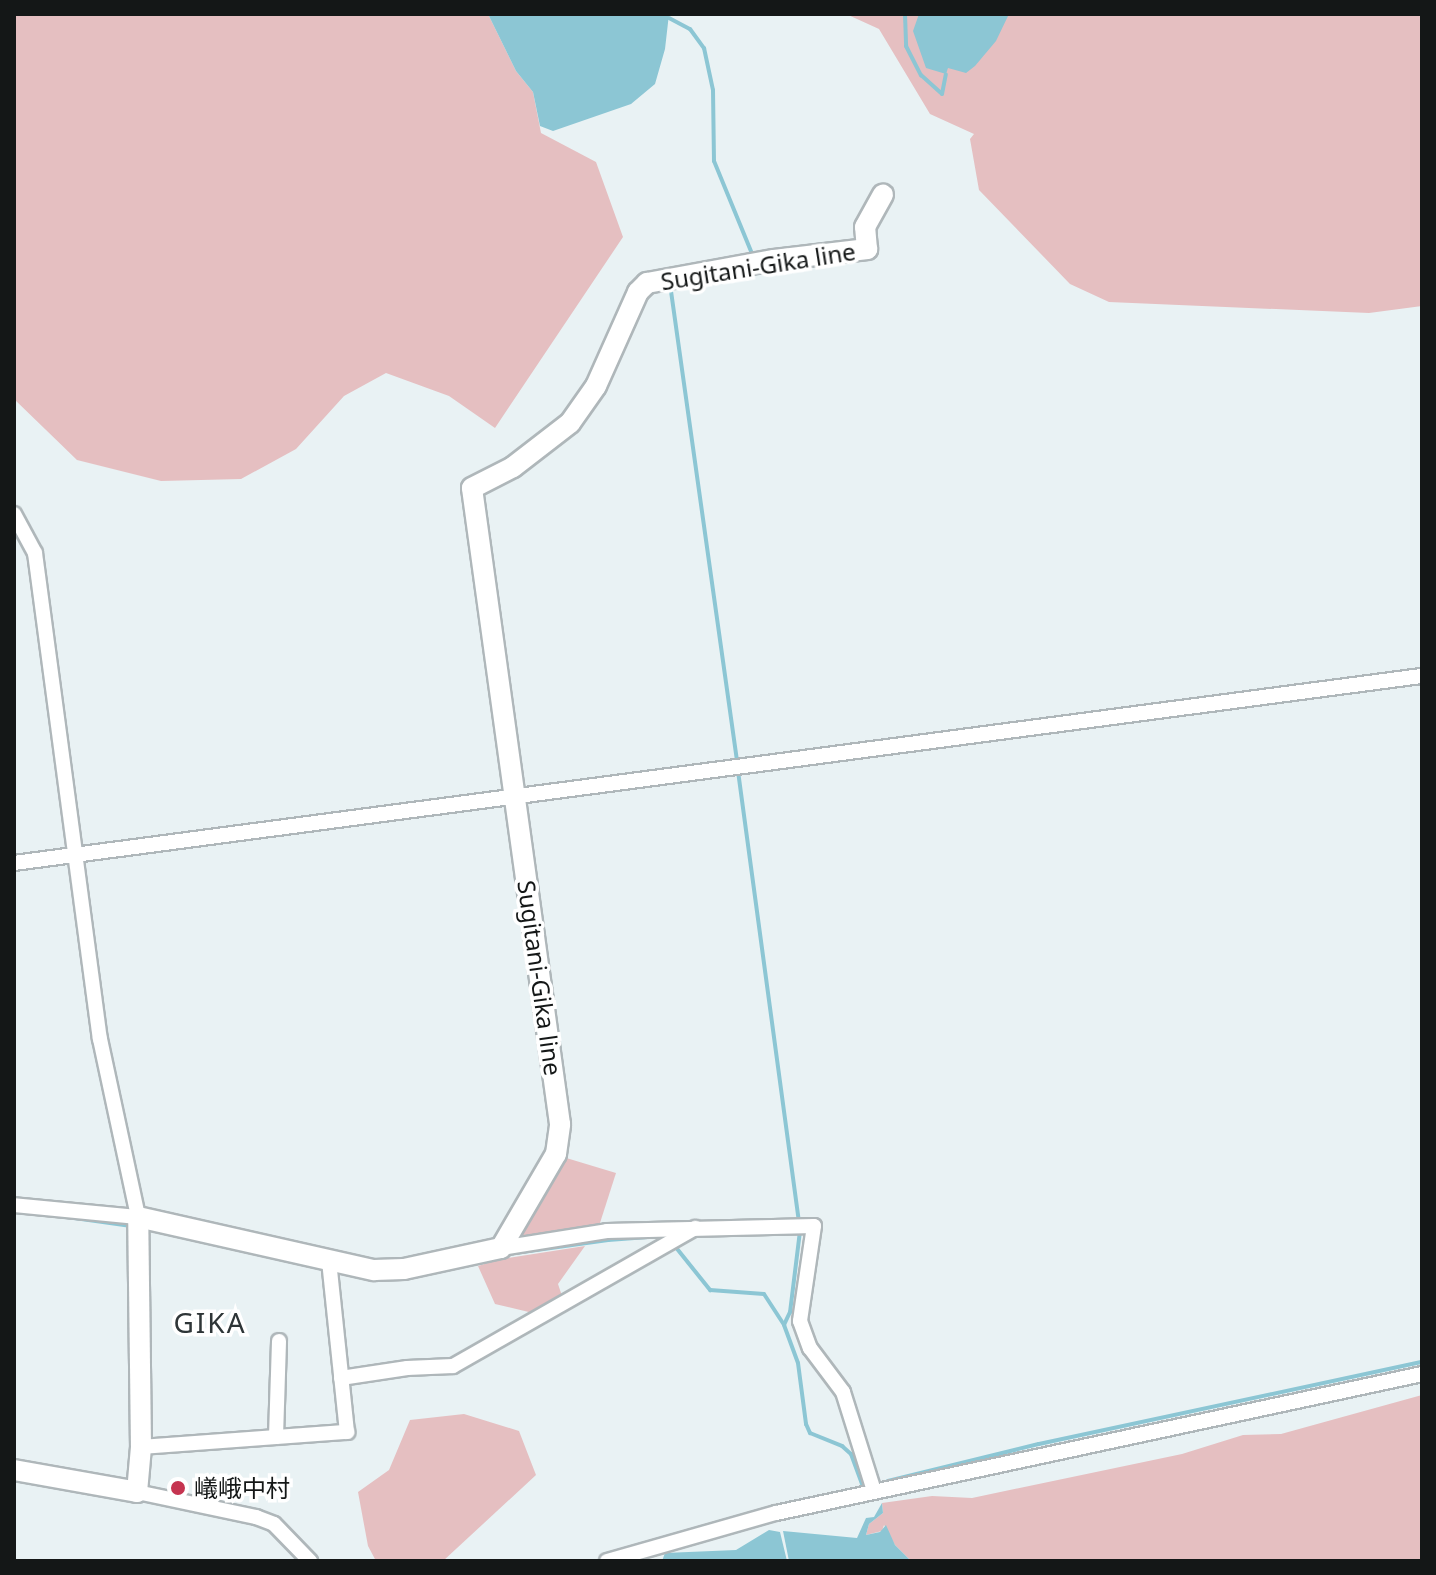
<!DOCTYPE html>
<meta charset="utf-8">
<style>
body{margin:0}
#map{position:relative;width:1436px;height:1575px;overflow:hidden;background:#e9f2f4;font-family:"Noto Sans","Noto Sans JP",sans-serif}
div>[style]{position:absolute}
.green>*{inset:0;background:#e5bfc1}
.water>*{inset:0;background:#8cc6d4}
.stream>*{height:4px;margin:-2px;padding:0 2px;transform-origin:2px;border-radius:2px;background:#8cc6d4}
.roads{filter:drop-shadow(2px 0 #afb7ba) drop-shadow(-2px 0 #afb7ba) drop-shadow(0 2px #afb7ba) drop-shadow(0 -2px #afb7ba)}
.street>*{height:14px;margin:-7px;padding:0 7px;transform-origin:7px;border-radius:7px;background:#fff}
.secondary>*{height:20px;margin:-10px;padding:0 10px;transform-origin:10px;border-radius:10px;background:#fff}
.dots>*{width:22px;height:22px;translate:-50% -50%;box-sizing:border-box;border:4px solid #fff;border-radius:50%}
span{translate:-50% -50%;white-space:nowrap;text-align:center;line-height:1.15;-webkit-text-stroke:7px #fff;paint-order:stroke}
.street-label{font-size:24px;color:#141717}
.poi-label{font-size:24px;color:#141717}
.left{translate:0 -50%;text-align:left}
.quarter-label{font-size:28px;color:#2e3537;letter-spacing:2px}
.frame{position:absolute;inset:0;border:16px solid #141717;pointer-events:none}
</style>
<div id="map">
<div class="green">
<i style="clip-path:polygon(14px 14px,488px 14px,516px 71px,533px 92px,541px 133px,596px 162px,623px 237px,495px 428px,449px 396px,386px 373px,344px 396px,296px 449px,241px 479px,161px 481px,77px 460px,14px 399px)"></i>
<i style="clip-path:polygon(846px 14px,1422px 14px,1422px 306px,1369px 313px,1109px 302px,1070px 284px,979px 190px,970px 139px,974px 134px,930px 114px,879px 29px)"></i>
<i style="clip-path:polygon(563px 1157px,616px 1173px,599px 1226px,517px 1237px)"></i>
<i style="clip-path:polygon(585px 1246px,558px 1284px,563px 1299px,533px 1313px,495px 1304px,478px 1266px,501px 1259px)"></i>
<i style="clip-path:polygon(1422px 1395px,1422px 1561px,911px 1561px,895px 1545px,884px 1525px,882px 1531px,866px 1535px,869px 1524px,883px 1513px,882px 1503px,932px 1496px,972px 1498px,1182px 1454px,1243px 1435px,1281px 1434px)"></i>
<i style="clip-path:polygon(464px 1414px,519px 1431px,536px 1475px,443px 1561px,376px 1561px,368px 1546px,358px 1492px,389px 1470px,410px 1420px)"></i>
</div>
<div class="water">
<i style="clip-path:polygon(488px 14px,669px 14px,665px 49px,655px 84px,631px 104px,553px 131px,540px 126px,533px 92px,516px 71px)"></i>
<i style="clip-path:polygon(919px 14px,1009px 14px,996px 41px,975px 66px,966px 73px,948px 68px,946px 74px,926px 68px,913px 31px)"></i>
<i style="clip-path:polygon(882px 1503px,883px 1513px,869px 1524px,866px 1535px,880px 1532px,886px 1525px,895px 1545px,911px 1561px,789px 1561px,783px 1531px,857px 1538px,866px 1518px,874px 1517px)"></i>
<i style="clip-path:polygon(769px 1530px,780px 1532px,787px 1561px,662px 1561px,665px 1553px,736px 1550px)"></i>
</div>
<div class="stream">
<i style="left:905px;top:14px;width:32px;rotate:88deg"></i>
<i style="left:906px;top:46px;width:33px;rotate:63deg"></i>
<i style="left:921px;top:75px;width:28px;rotate:42deg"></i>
<i style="left:942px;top:94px;width:20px;rotate:-79deg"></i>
<i style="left:669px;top:18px;width:24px;rotate:28deg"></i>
<i style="left:690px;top:29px;width:24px;rotate:54deg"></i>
<i style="left:704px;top:48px;width:43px;rotate:77.9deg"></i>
<i style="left:713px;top:90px;width:71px;rotate:89.2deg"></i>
<i style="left:714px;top:161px;width:103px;rotate:67.7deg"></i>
<i style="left:670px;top:284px;width:483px;rotate:82deg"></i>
<i style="left:738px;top:771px;width:455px;rotate:82.3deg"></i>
<i style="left:60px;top:1216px;width:72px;rotate:8deg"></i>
<i style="left:800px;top:1231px;width:82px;rotate:97deg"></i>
<i style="left:790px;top:1312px;width:14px;rotate:115deg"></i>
<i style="left:784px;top:1325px;width:40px;rotate:69.8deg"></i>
<i style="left:798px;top:1363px;width:62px;rotate:82.5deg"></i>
<i style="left:806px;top:1424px;width:10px;rotate:66deg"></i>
<i style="left:810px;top:1433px;width:35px;rotate:22deg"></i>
<i style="left:842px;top:1446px;width:12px;rotate:42deg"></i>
<i style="left:851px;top:1454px;width:40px;rotate:69.8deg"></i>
<i style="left:674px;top:1245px;width:58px;rotate:51.3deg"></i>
<i style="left:710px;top:1290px;width:54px;rotate:4.2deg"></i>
<i style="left:764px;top:1294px;width:37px;rotate:57deg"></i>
<i style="left:507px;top:1254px;width:102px;rotate:-7.9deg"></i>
<i style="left:608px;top:1240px;width:53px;rotate:-4.3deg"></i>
<i style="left:661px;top:1236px;width:7px;rotate:34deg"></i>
<i style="left:886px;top:1485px;width:4px;rotate:-63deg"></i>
<i style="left:888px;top:1481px;width:155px;rotate:-13.8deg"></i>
<i style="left:1039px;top:1444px;width:392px;rotate:-12.1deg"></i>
</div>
<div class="roads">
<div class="street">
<i style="left:14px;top:514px;width:44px;rotate:61.7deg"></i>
<i style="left:35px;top:553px;width:490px;rotate:82.4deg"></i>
<i style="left:100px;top:1039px;width:182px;rotate:77.9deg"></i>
<i style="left:138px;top:1217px;width:125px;rotate:-174.5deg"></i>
<i style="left:14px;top:863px;width:1420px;rotate:-7.57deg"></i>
<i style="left:501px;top:1248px;width:107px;rotate:-9.1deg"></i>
<i style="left:607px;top:1231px;width:207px;rotate:-1.4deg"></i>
<i style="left:814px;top:1226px;width:96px;rotate:98.4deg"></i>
<i style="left:800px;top:1321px;width:29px;rotate:70deg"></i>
<i style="left:810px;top:1348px;width:55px;rotate:53.1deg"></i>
<i style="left:843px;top:1392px;width:104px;rotate:72.6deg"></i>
<i style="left:341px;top:1378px;width:67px;rotate:-8.6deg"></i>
<i style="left:407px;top:1368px;width:46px;rotate:-2.5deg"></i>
<i style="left:453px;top:1366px;width:279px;rotate:-29.7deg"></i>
<i style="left:276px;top:1437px;width:96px;rotate:-88.2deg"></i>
<i style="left:141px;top:1447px;width:207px;rotate:-4.2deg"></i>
<i style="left:347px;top:1432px;width:171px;rotate:-96deg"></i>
<i style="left:137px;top:1492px;width:122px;rotate:11.9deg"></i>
<i style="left:256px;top:1517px;width:19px;rotate:21deg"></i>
<i style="left:274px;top:1524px;width:52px;rotate:45.8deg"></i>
<i style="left:607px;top:1561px;width:176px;rotate:-15.9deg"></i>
<i style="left:776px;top:1513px;width:661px;rotate:-12.14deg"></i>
</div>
<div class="secondary">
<i style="left:14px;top:1470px;width:125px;rotate:10.1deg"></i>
<i style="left:137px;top:1492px;width:45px;rotate:-84.9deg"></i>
<i style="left:141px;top:1447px;width:230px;rotate:-90.7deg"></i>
<i style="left:138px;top:1217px;width:242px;rotate:12.7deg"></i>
<i style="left:374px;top:1270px;width:30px;rotate:-2deg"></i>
<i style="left:404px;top:1269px;width:99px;rotate:-12.2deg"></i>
<i style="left:501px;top:1248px;width:109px;rotate:-59.7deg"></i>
<i style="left:556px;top:1154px;width:30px;rotate:-82deg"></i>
<i style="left:560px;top:1124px;width:642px;rotate:-97.88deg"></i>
<i style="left:472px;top:488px;width:46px;rotate:-27.1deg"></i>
<i style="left:513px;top:467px;width:72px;rotate:-37.7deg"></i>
<i style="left:570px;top:423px;width:45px;rotate:-54.9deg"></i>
<i style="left:596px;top:386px;width:103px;rotate:-65.9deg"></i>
<i style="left:638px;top:292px;width:13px;rotate:-45deg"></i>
<i style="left:647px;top:283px;width:129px;rotate:-10.3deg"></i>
<i style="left:774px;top:260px;width:94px;rotate:-6.7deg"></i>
<i style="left:867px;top:249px;width:22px;rotate:-95deg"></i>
<i style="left:865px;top:227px;width:37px;rotate:-61deg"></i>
</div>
</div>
<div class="dots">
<i style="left:178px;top:1488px;background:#c53450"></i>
</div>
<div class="street-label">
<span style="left:758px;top:266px;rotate:-9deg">Sugitani-Gika line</span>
<span style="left:540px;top:978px;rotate:82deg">Sugitani-Gika line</span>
</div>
<div class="poi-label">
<span class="left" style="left:194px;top:1488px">嶬峨中村</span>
</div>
<div class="quarter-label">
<span style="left:210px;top:1322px">GIKA</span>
</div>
<div class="frame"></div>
</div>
